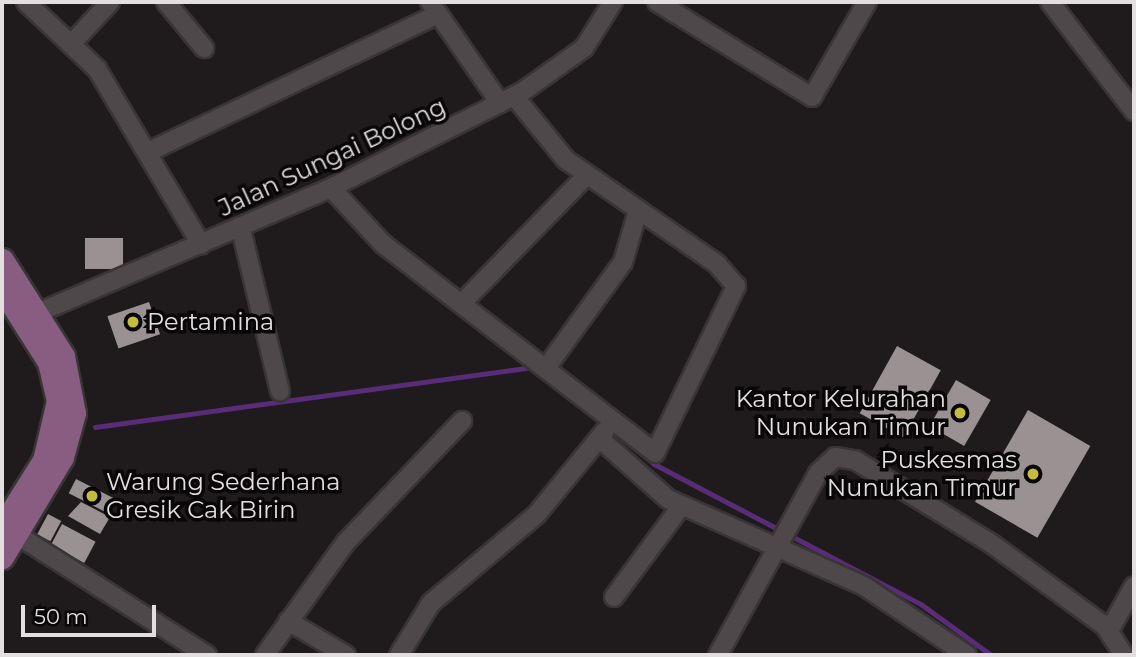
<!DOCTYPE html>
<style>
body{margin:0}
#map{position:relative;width:1136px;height:657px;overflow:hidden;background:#1f1a1c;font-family:Montserrat,sans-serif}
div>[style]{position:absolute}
.stream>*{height:5px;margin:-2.5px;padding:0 2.5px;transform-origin:2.5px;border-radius:2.5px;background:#592c77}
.building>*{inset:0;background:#9a9292;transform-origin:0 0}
.roads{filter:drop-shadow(2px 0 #393536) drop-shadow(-2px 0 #393536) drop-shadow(0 2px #393536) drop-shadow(0 -2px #393536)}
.minor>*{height:18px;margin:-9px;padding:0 9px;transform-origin:9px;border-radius:9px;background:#4e484a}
.major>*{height:23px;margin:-11.5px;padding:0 11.5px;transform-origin:11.5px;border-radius:11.5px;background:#895d82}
.dots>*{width:19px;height:19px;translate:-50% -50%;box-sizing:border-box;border:4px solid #080606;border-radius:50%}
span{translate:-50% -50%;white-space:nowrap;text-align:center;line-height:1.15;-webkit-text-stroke:7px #080606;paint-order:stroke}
.street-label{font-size:24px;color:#e3dfe0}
.poi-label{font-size:24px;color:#e3dfe0}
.left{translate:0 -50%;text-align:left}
.right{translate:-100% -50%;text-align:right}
.frame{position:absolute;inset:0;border:4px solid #e3dfe0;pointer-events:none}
.scale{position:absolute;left:21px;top:605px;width:135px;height:32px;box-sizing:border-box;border:4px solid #e3dfe0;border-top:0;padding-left:9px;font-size:21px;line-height:24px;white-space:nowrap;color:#e3dfe0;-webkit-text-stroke:5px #080606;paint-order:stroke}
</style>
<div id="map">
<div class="stream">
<i style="left:95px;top:427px;width:440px;rotate:-7.8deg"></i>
<i style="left:627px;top:442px;width:35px;rotate:39deg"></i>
<i style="left:654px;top:464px;width:303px;rotate:27.7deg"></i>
<i style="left:922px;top:605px;width:85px;rotate:35.9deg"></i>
</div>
<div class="building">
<i style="left:85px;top:238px;width:38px;height:31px"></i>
<i style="left:149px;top:302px;width:34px;height:44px;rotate:71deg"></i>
<i style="left:897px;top:346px;width:50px;height:77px;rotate:29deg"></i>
<i style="left:956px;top:380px;width:40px;height:53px;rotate:30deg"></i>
<i style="left:1028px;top:410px;width:72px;height:106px;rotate:30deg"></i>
<i style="left:76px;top:479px;width:44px;height:16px;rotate:27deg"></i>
<i style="clip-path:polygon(81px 502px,110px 517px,100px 534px,68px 516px)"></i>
<i style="left:48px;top:514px;width:15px;height:23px;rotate:28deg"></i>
<i style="left:62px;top:524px;width:38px;height:24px;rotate:28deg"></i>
</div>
<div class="roads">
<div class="minor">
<i style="left:26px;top:2px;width:98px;rotate:43.3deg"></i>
<i style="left:97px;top:69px;width:204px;rotate:59.3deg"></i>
<i style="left:166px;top:2px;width:60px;rotate:50.4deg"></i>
<i style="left:430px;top:2px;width:123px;rotate:55.3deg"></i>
<i style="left:657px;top:2px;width:182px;rotate:31.5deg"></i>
<i style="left:812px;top:97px;width:110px;rotate:-59.9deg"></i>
<i style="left:1050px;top:2px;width:138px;rotate:52.4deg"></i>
<i style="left:74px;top:41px;width:53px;rotate:-47.3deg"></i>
<i style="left:150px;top:151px;width:319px;rotate:-25.4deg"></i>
<i style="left:331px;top:188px;width:76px;rotate:47.1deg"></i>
<i style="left:383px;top:244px;width:343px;rotate:37.5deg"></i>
<i style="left:655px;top:453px;width:186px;rotate:-64.1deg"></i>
<i style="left:736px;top:286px;width:29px;rotate:-131deg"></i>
<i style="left:717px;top:264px;width:183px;rotate:-145.4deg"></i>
<i style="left:566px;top:160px;width:82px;rotate:-129.1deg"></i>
<i style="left:241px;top:229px;width:167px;rotate:76.5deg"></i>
<i style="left:464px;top:301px;width:175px;rotate:-45.7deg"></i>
<i style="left:40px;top:312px;width:316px;rotate:-23.1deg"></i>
<i style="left:331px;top:188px;width:214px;rotate:-26.7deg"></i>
<i style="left:522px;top:92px;width:76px;rotate:-35.4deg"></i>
<i style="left:584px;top:48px;width:54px;rotate:-57.8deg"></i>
<i style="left:546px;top:368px;width:131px;rotate:-54deg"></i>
<i style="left:623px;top:262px;width:50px;rotate:-73.7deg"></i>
<i style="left:599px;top:438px;width:92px;rotate:41.5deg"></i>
<i style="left:668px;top:499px;width:214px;rotate:23.9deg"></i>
<i style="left:864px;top:586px;width:124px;rotate:33.8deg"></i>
<i style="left:17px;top:535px;width:225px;rotate:32.3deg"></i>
<i style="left:614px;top:597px;width:114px;rotate:-53.5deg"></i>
<i style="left:288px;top:621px;width:67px;rotate:30.4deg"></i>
<i style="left:1109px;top:631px;width:51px;rotate:-60.9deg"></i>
<i style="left:265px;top:655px;width:139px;rotate:-54.4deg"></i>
<i style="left:346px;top:542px;width:168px;rotate:-46.2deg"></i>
<i style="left:399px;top:655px;width:61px;rotate:-58.4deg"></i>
<i style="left:431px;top:603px;width:138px;rotate:-40deg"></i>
<i style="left:537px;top:514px;width:107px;rotate:-50.7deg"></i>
<i style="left:718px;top:655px;width:208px;rotate:-61.2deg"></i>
<i style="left:818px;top:473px;width:23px;rotate:-43deg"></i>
<i style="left:835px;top:457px;width:20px;rotate:9deg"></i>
<i style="left:855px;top:460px;width:161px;rotate:31.5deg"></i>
<i style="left:992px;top:544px;width:140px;rotate:36deg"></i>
<i style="left:1105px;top:626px;width:35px;rotate:57deg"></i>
</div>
<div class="major">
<i style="left:2px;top:260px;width:114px;rotate:57.6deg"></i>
<i style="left:63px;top:356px;width:58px;rotate:79.1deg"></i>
<i style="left:74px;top:413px;width:46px;rotate:105.3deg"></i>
<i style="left:62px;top:457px;width:117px;rotate:121deg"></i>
<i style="left:2px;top:288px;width:88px;rotate:57.6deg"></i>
<i style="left:49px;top:362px;width:40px;rotate:77deg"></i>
<i style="left:58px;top:401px;width:61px;rotate:103.3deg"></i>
<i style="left:44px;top:460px;width:79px;rotate:122.1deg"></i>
</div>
</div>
<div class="dots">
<i style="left:133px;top:322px;background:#c5bc3d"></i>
<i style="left:960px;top:413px;background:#c5bc3d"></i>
<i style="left:1033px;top:474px;background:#c5bc3d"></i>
<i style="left:92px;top:496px;background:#c5bc3d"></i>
</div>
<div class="street-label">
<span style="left:332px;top:157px;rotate:-25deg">Jalan Sungai Bolong</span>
</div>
<div class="poi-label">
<span class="left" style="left:147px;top:322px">Pertamina</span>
<span class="right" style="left:946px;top:413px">Kantor Kelurahan<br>Nunukan Timur</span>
<span class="right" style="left:1017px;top:474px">Puskesmas<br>Nunukan Timur</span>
<span class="left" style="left:106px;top:496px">Warung Sederhana<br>Gresik Cak Birin</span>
</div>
<div class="frame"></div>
<div class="scale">50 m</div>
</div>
